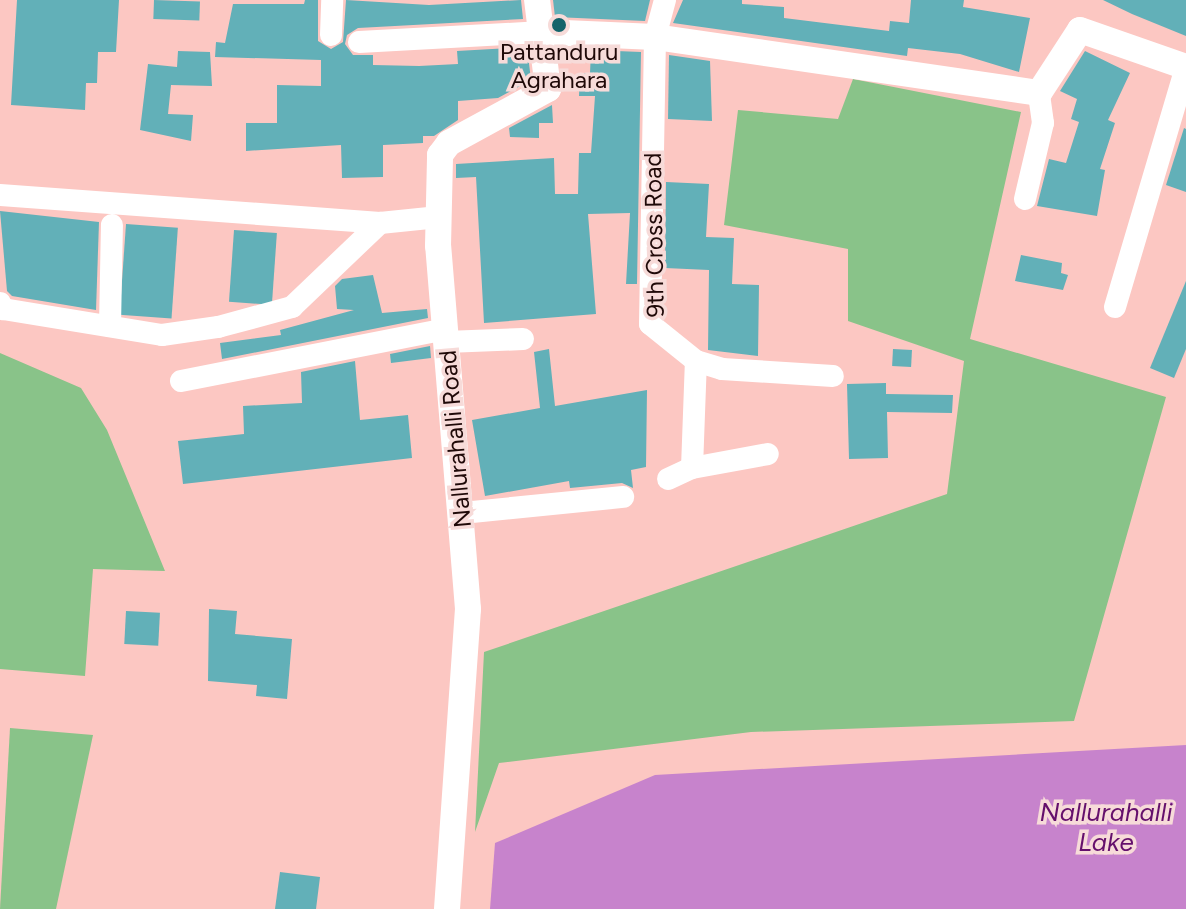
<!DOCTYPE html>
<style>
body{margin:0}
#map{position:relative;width:1186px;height:909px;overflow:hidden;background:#fcc7c2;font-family:Figtree,sans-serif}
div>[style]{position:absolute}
.green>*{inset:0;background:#89c389}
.water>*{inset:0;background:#c783cc}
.building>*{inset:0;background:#62b0b8;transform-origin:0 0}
.minor>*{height:22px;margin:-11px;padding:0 11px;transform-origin:11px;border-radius:11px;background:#fff}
.tertiary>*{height:26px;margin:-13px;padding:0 13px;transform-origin:13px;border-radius:13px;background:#fff}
.dots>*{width:22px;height:22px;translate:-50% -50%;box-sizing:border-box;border:4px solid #f7dbd9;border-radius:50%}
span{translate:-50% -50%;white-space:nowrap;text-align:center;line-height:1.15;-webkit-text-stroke:7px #f7dbd9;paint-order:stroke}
.poi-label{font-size:24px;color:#1f0908}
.street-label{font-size:24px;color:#1f0908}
.water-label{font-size:26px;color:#65106c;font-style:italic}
</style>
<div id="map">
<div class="green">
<i style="clip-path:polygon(853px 79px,1021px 112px,970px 339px,1166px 397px,1074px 721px,751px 732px,499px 763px,475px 832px,484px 652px,947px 494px,964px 361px,848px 321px,848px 249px,724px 225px,738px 110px,838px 119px)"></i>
<i style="clip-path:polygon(0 353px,81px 388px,107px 430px,165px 571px,93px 569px,85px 676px,0 669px)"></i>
<i style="clip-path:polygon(10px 728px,93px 735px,56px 909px,0 909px)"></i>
</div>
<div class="water">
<i style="clip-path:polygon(1186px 745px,1186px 909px,490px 909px,495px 843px,655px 775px)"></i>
</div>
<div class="building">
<i style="clip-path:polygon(17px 0,119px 0,116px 52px,98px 52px,97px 83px,86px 83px,85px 110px,11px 105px)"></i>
<i style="left:154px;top:0;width:46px;height:19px;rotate:2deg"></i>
<i style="clip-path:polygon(305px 0,318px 0,318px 41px,331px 49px,343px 42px,346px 0,429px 5px,521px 0,523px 19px,358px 28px,347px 35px,345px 44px,353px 55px,373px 55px,373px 65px,419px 66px,458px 64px,457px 51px,527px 47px,531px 80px,498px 98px,458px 101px,458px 120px,434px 136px,423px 136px,423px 143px,383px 145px,383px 177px,342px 178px,341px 145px,246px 151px,246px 123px,277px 123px,277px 85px,321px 86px,321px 60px,215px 57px,216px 42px,225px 43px,233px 4px,304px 4px)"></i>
<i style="clip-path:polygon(553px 0,650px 0,645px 21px,555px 17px)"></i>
<i style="clip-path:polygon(683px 0,742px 0,742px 4px,784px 7px,784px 18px,889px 31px,890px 21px,909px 23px,911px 0,964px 0,963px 7px,1030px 18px,1019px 72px,960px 54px,908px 48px,907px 56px,673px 23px)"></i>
<i style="clip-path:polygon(1103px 0,1186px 0,1186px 36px,1132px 14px)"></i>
<i style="clip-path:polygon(591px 50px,641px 52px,637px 284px,626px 284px,630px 213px,588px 214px,596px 314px,484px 323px,476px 177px,456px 178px,456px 164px,554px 158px,555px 194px,578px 194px,579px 153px,591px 153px,595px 96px,579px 96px,580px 73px,590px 73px)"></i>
<i style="clip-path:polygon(178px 51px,210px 52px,212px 86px,171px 85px,168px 114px,193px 115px,191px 141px,140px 130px,148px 64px,177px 67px)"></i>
<i style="clip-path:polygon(1085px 51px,1130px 73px,1108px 120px,1115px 123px,1100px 169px,1105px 170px,1097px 216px,1037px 206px,1049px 159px,1066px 163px,1079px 122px,1071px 119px,1077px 99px,1060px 91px)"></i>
<i style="clip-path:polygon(669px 55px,710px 61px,712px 121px,668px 119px)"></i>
<i style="clip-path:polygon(552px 105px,553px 123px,539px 123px,539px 138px,510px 137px,509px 128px)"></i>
<i style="clip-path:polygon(1184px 128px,1186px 129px,1186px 192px,1166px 185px)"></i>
<i style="clip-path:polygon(666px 182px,709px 184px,706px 237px,734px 238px,732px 284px,759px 285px,758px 356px,708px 350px,709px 270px,665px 268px)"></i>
<i style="clip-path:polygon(0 211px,99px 222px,96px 310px,12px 296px,7px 291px)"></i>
<i style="left:126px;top:224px;width:52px;height:91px;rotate:4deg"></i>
<i style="left:234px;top:230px;width:43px;height:72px;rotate:4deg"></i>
<i style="clip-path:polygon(1021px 255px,1062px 263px,1061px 273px,1068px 275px,1063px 290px,1015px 281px)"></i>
<i style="clip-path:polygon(373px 275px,382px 313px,427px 309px,428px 318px,222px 359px,220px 343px,281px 335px,280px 330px,354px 310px,337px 309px,335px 286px,342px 279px)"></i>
<i style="clip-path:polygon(1186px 281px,1186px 349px,1174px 378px,1150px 368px)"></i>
<i style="clip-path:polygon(430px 346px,431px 358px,391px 363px,390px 354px)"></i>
<i style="clip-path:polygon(549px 349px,555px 406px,647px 390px,646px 467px,631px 470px,633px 488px,622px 483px,570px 488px,569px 481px,485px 496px,472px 420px,540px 408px,534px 352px)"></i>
<i style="left:893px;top:349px;width:19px;height:17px;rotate:3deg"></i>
<i style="clip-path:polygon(355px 361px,360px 420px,408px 415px,412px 458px,183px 484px,178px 441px,244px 434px,243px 406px,302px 403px,301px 372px)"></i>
<i style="clip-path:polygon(886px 383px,886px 394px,953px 395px,952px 413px,887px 412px,888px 458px,849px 459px,847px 384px)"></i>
<i style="clip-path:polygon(209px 609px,237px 611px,235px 634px,292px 639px,287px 699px,256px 696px,257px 685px,208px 681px)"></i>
<i style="left:126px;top:611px;width:34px;height:33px;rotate:3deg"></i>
<i style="clip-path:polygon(280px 872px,320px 877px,316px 909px,275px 909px)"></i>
</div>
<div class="minor">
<i style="left:665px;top:0;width:38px;rotate:105deg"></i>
<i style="left:655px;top:37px;width:287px;rotate:91deg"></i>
<i style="left:650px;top:324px;width:59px;rotate:38.8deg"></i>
<i style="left:696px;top:361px;width:27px;rotate:17deg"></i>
<i style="left:722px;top:369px;width:111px;rotate:3.6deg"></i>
<i style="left:331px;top:35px;width:35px;rotate:-88deg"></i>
<i style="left:359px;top:42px;width:183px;rotate:-3.1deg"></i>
<i style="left:0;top:195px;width:381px;rotate:4.2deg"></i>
<i style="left:380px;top:223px;width:59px;rotate:-5.8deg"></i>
<i style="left:1025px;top:199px;width:78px;rotate:-76.7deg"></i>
<i style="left:1043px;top:123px;width:30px;rotate:-98deg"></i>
<i style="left:0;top:303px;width:7px;rotate:63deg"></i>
<i style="left:3px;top:309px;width:161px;rotate:9.3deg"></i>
<i style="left:162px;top:335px;width:57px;rotate:-8.1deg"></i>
<i style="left:218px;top:327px;width:77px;rotate:-15.1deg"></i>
<i style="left:292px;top:307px;width:122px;rotate:-43.7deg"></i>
<i style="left:1115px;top:307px;width:250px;rotate:-73.5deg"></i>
<i style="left:110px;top:326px;width:101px;rotate:-88.9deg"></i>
<i style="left:446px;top:342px;width:77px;rotate:-2.2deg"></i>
<i style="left:181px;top:381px;width:269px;rotate:-11.1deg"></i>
<i style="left:692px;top:468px;width:77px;rotate:-10.4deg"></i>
<i style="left:668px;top:479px;width:26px;rotate:-25deg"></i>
<i style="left:692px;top:468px;width:107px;rotate:-87.9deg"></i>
<i style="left:462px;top:513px;width:162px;rotate:-5.7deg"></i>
</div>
<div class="tertiary">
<i style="left:542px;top:32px;width:113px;rotate:2.5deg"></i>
<i style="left:655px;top:37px;width:388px;rotate:8.3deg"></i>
<i style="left:1039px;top:93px;width:75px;rotate:-56.9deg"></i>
<i style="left:1080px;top:30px;width:112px;rotate:19.2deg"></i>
<i style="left:447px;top:909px;width:301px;rotate:-86deg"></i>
<i style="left:468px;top:609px;width:364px;rotate:-94.7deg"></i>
<i style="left:438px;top:246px;width:91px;rotate:-88.7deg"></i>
<i style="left:440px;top:155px;width:15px;rotate:-53deg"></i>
<i style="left:449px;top:143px;width:113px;rotate:-28.6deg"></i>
<i style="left:548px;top:89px;width:90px;rotate:-97deg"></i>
</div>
<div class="dots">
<i style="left:559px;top:25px;background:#14636a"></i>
</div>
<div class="poi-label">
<span style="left:559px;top:66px">Pattanduru<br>Agrahara</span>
</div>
<div class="street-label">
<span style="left:654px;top:235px;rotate:-91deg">9th Cross Road</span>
<span style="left:455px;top:439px;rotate:-95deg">Nallurahalli Road</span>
</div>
<div class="water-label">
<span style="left:1106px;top:828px">Nallurahalli<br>Lake</span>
</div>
</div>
